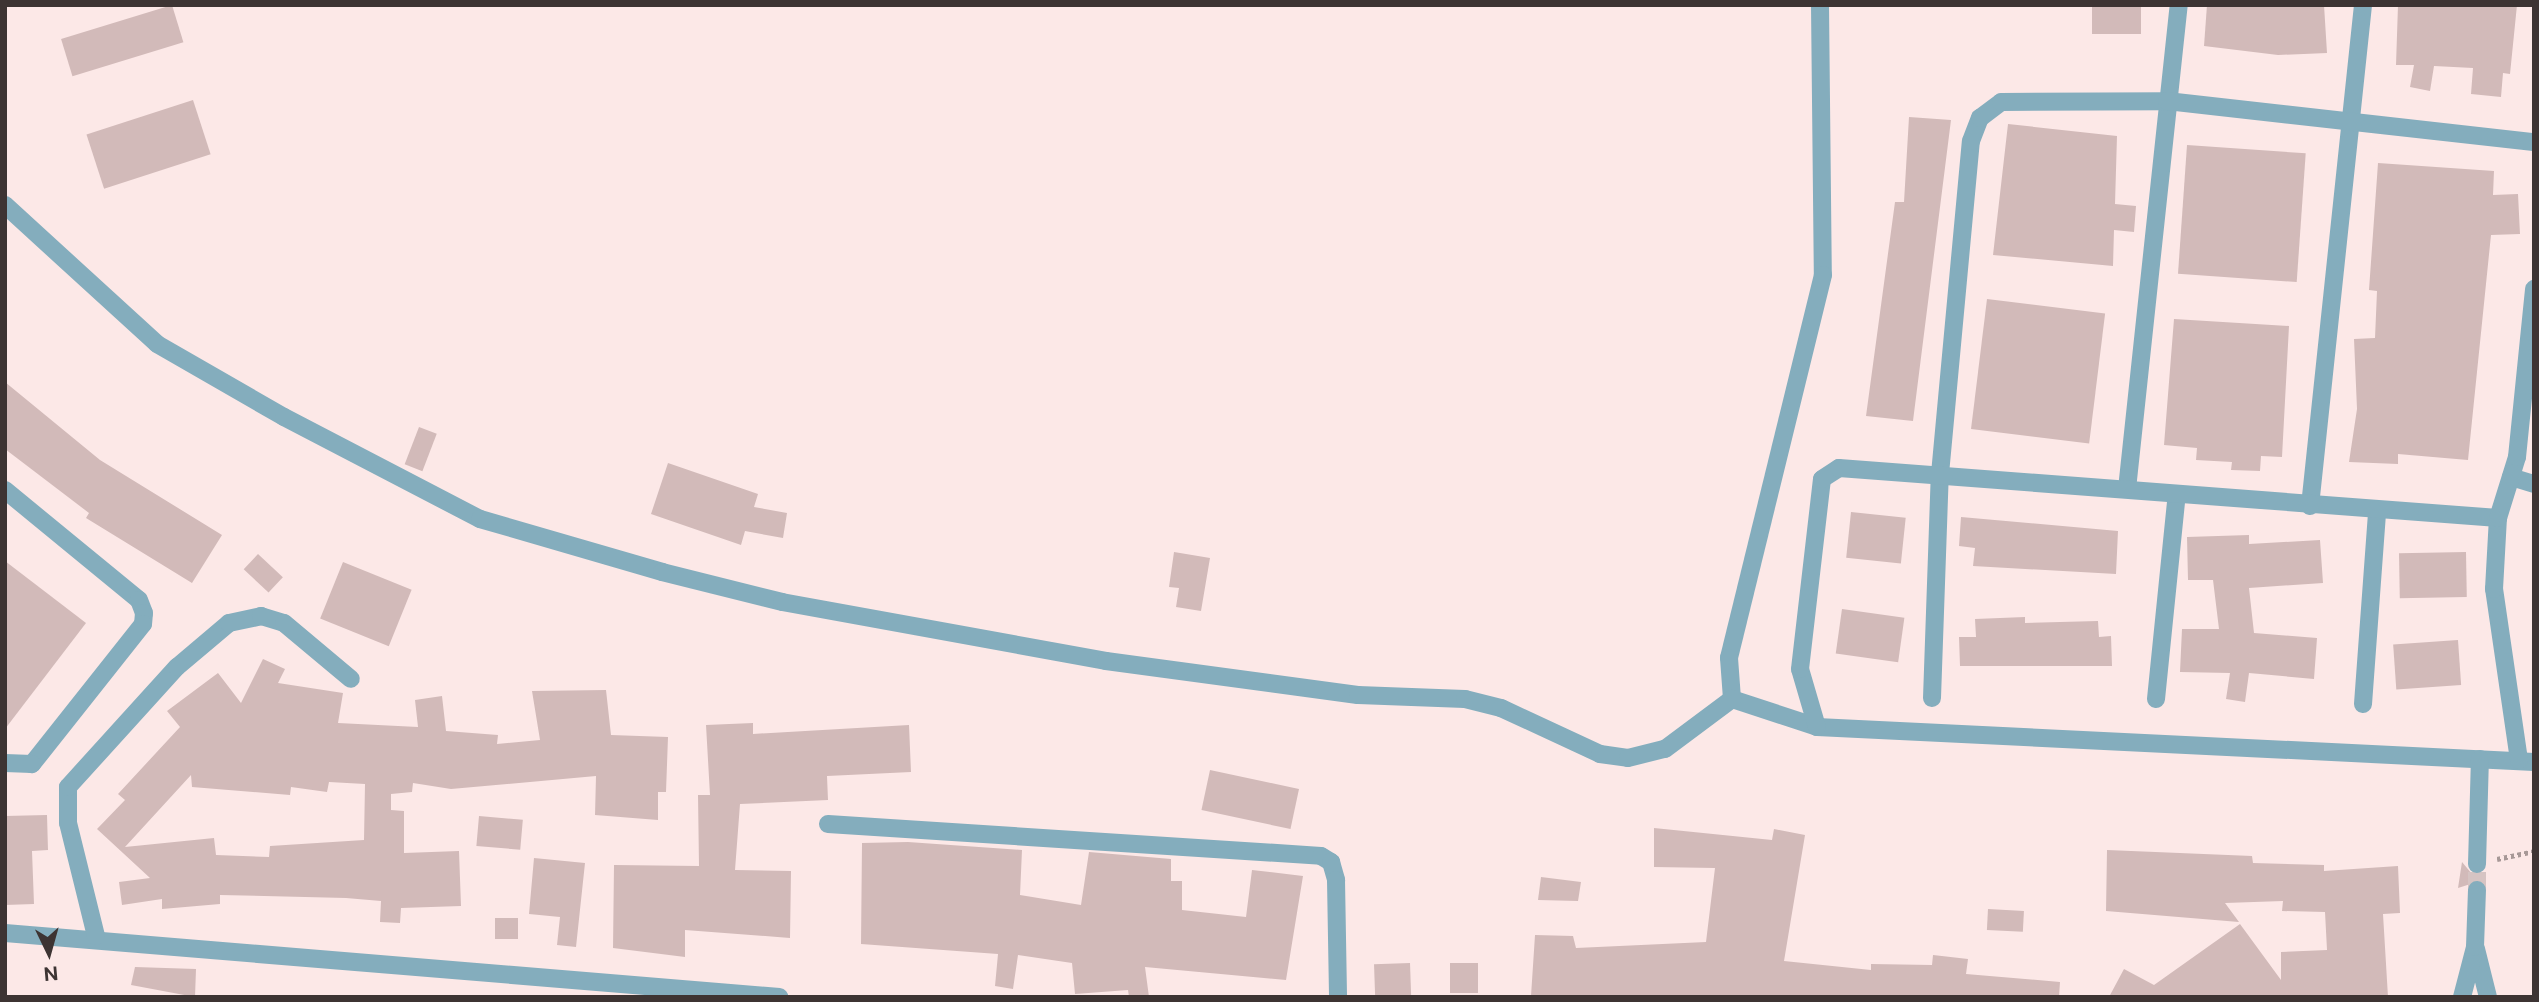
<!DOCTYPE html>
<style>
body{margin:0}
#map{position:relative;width:2539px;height:1002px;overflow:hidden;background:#fce8e7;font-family:"Public Sans",sans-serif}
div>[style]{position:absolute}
.building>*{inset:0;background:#d2bab9;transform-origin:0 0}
.minor-tunnel>*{height:18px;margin-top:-9px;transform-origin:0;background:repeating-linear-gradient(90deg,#d6c4c3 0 18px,transparent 0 27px)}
.path>*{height:4.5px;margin-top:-2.25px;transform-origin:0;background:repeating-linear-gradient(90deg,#a79897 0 3.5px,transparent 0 7px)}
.minor>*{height:18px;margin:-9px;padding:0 9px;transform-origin:9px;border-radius:9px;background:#84adbd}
span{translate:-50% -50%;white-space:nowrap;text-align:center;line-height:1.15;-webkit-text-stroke:5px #fce8e7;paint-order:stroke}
.frame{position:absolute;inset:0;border:7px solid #3d3433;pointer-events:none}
.north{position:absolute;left:14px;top:918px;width:70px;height:70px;-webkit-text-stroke:5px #fce8e7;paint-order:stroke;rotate:175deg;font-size:19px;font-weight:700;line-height:28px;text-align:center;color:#3d3433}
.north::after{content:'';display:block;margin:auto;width:24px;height:32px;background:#3d3433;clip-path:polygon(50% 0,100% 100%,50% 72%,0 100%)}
</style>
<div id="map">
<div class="building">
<i style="left:172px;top:5px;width:39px;height:116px;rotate:73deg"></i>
<i style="left:2092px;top:5px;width:49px;height:29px"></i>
<i style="clip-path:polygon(2207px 5px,2324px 5px,2327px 53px,2278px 55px,2204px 46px)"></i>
<i style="clip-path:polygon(2398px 5px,2517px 5px,2510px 74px,2503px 73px,2501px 97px,2471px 94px,2473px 68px,2434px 66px,2430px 91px,2410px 87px,2414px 65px,2396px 65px)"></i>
<i style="left:193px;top:100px;width:57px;height:112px;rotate:72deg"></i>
<i style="clip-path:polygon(1909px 117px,1951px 120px,1913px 421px,1866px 416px,1895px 202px,1904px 202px)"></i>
<i style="clip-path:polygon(2008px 124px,2117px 136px,2115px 204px,2136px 206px,2134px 232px,2114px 230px,2113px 266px,1993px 255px)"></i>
<i style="left:2187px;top:145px;width:119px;height:129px;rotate:4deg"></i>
<i style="clip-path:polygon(2378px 163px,2494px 171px,2493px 195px,2518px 194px,2520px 234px,2491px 235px,2468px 460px,2398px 454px,2398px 464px,2349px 462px,2357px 409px,2354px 339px,2375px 338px,2377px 291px,2369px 290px)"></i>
<i style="left:1987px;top:299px;width:119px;height:131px;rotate:7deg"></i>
<i style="clip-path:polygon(2174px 319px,2289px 326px,2282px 457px,2261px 456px,2260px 471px,2231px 470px,2232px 462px,2196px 460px,2197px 448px,2164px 445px)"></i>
<i style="clip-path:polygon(5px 382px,100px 460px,222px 535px,192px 583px,86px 518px,89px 513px,5px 449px)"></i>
<i style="left:419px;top:427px;width:19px;height:40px;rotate:21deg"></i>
<i style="clip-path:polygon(668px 463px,758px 494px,754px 507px,787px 513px,783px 538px,745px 531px,741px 545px,651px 514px)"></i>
<i style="left:1851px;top:512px;width:55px;height:46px;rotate:6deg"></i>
<i style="clip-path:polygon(1961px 517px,2118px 531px,2116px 574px,1973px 566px,1975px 548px,1959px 546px)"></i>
<i style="clip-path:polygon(2249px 535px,2249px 544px,2320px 540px,2323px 583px,2249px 588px,2254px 633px,2317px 638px,2314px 679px,2249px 673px,2245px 702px,2226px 699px,2230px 673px,2180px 672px,2182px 629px,2219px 629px,2213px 580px,2188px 580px,2187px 537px)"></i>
<i style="clip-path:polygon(1174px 552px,1210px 558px,1201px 611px,1176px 607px,1179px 588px,1169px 587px)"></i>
<i style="left:2466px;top:552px;width:45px;height:67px;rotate:89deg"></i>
<i style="left:258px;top:554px;width:34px;height:21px;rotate:43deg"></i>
<i style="clip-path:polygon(5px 561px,86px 623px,5px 729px)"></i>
<i style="left:343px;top:562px;width:74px;height:61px;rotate:22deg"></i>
<i style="left:1842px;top:609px;width:63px;height:45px;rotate:8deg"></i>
<i style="clip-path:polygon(2025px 617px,2025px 623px,2098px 621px,2099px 637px,2111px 636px,2112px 666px,1960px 666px,1959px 637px,1976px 637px,1975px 619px)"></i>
<i style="left:2458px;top:640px;width:45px;height:65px;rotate:86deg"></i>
<i style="clip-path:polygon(evenodd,263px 659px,285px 669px,278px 683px,343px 693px,338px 723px,418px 727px,415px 700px,442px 696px,446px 731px,498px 735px,497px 744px,540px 740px,532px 691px,606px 690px,611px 735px,668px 737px,666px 792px,658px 792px,658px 820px,595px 815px,596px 776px,451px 789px,413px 783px,412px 792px,391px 794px,391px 810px,404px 811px,404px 853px,459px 851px,461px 906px,401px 908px,400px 923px,380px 922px,381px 901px,346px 898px,220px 895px,220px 904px,162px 909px,162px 899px,122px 905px,119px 882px,150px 878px,97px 829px,125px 800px,118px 794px,180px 727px,167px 711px,218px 673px,241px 703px,263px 659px,191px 775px,192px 787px,290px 795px,291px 787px,327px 792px,329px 782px,365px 784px,364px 840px,270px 846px,269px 857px,216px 855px,214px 838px,125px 847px,191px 775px)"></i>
<i style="clip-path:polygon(753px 723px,753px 734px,909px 725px,911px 772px,827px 776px,828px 800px,740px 804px,735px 870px,791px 871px,790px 938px,685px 930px,685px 957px,613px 948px,614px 865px,699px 866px,698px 795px,710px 795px,706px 725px)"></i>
<i style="left:1210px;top:770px;width:91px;height:41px;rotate:12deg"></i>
<i style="clip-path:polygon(47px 815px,48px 850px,32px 851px,34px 904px,5px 905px,5px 816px)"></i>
<i style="left:479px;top:816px;width:44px;height:30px;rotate:5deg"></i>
<i style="clip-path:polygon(1654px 828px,1772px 840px,1774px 829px,1805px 835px,1784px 961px,1871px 970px,1871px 964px,1932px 965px,1933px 955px,1968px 959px,1966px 974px,2060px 982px,2059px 997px,1531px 996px,1535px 935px,1573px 936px,1576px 948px,1706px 942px,1715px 868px,1654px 867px)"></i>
<i style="clip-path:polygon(908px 842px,1022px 850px,1020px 895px,1081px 905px,1089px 852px,1171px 859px,1171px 881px,1182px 881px,1182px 910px,1246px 917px,1252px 870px,1303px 876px,1286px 980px,1145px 967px,1149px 997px,1129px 997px,1128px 990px,1075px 994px,1072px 963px,1018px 955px,1013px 989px,995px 986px,998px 954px,861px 944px,862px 843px)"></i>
<i style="clip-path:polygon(2107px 850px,2252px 856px,2253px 863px,2324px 865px,2324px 871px,2398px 866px,2400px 913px,2383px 914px,2388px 997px,2109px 997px,2124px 969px,2154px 985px,2240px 924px,2281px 980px,2281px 952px,2327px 950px,2325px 912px,2282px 911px,2283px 901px,2225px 903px,2239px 922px,2106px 911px)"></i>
<i style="clip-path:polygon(534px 858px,585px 863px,576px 947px,557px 945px,560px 917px,529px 914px)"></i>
<i style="clip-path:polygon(2462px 862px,2472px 874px,2484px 872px,2483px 880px,2458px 888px)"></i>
<i style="clip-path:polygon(1541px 877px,1581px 882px,1578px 901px,1538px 900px)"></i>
<i style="left:1988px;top:909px;width:36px;height:21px;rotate:3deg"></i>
<i style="left:495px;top:918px;width:23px;height:21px"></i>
<i style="left:1410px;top:963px;width:34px;height:36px;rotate:88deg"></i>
<i style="left:1450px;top:963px;width:28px;height:30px"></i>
<i style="clip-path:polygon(135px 967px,196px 969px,195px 997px,131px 985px)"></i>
</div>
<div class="minor-tunnel">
<i style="left:2477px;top:890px;width:26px;rotate:-90deg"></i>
</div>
<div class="path">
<i style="left:2497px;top:859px;width:38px;rotate:-12deg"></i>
</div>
<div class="minor">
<i style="left:1820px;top:5px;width:270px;rotate:89.4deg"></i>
<i style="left:1823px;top:275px;width:394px;rotate:103.8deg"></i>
<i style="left:1729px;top:658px;width:41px;rotate:85.8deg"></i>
<i style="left:1732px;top:699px;width:89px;rotate:18.2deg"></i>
<i style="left:1817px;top:727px;width:718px;rotate:2.79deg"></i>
<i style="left:5px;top:205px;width:206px;rotate:42.4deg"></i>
<i style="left:157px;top:344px;width:146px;rotate:29.9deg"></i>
<i style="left:284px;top:417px;width:221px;rotate:27.5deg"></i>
<i style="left:480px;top:519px;width:190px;rotate:16.2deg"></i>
<i style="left:662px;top:572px;width:124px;rotate:14deg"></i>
<i style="left:782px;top:602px;width:329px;rotate:10.3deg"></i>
<i style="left:1106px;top:661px;width:254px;rotate:7.7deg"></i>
<i style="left:1358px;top:695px;width:107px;rotate:2.1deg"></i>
<i style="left:1465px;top:699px;width:37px;rotate:14deg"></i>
<i style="left:1501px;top:708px;width:109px;rotate:24.9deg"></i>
<i style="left:1600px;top:754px;width:28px;rotate:8deg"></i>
<i style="left:1628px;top:758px;width:38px;rotate:-14deg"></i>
<i style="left:1665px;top:749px;width:84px;rotate:-36.7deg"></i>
<i style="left:2511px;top:477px;width:24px;rotate:17deg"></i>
<i style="left:2127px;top:489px;width:487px;rotate:-83.9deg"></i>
<i style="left:5px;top:490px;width:173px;rotate:39.4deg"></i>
<i style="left:139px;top:600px;width:14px;rotate:69deg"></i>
<i style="left:144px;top:613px;width:11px;rotate:95deg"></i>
<i style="left:143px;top:624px;width:179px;rotate:128.4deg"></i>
<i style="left:32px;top:764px;width:27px;rotate:-178deg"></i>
<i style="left:2310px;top:506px;width:504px;rotate:-83.96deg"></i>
<i style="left:1932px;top:698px;width:224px;rotate:-88deg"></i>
<i style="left:1940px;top:474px;width:334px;rotate:-84.7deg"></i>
<i style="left:1971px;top:141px;width:25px;rotate:-69deg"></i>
<i style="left:1980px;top:118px;width:26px;rotate:-37deg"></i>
<i style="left:2001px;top:102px;width:166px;rotate:-0.3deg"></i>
<i style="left:2167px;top:101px;width:369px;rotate:6.4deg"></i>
<i style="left:2156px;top:699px;width:206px;rotate:-84.2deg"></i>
<i style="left:2363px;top:704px;width:193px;rotate:-85.8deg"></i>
<i style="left:1817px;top:727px;width:60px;rotate:-106.3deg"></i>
<i style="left:1800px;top:669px;width:191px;rotate:-83.4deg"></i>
<i style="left:1822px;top:479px;width:20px;rotate:-33deg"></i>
<i style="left:1839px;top:468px;width:661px;rotate:4.34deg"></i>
<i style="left:2519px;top:760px;width:173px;rotate:-98.3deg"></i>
<i style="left:2494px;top:589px;width:71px;rotate:-86.8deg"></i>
<i style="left:2498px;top:518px;width:64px;rotate:-72.7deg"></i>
<i style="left:2517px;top:457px;width:169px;rotate:-84.2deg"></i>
<i style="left:828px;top:824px;width:494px;rotate:3.7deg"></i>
<i style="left:1321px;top:856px;width:12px;rotate:31deg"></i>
<i style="left:1331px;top:862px;width:19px;rotate:74deg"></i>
<i style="left:1336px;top:880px;width:117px;rotate:89deg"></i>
<i style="left:2477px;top:864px;width:105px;rotate:-88.4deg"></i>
<i style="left:5px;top:933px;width:777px;rotate:4.73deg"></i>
<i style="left:96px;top:936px;width:116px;rotate:-103.9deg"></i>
<i style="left:68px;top:823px;width:36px;rotate:-90deg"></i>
<i style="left:68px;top:787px;width:162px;rotate:-47.8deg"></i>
<i style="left:177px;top:667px;width:68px;rotate:-40.2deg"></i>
<i style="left:229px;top:623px;width:33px;rotate:-12deg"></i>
<i style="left:261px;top:616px;width:24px;rotate:17deg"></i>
<i style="left:284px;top:623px;width:87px;rotate:39.9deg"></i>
<i style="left:2476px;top:949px;width:49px;rotate:76deg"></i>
<i style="left:2462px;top:997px;width:52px;rotate:-75.4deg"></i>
<i style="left:2475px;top:947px;width:57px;rotate:-88deg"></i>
</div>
<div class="frame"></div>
<div class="north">N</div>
</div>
